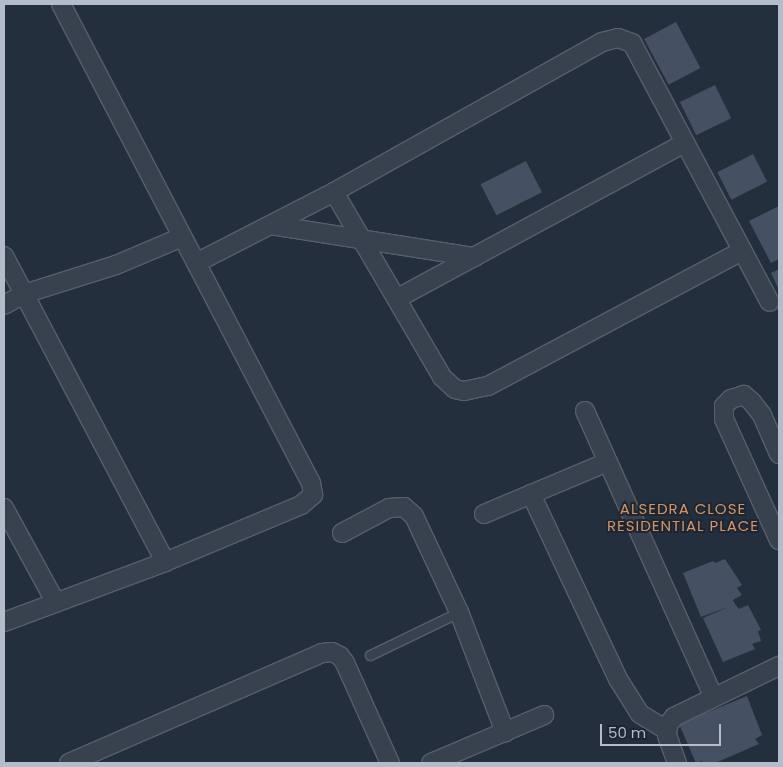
<!DOCTYPE html>
<style>
body{margin:0}
#map{position:relative;width:783px;height:767px;overflow:hidden;background:#242f3e;font-family:Poppins,sans-serif}
div>[style]{position:absolute}
.building>*{inset:0;background:#455162;transform-origin:0 0}
.roads{filter:drop-shadow(1px 0 #565f6c) drop-shadow(-1px 0 #565f6c) drop-shadow(0 1px #565f6c) drop-shadow(0 -1px #565f6c)}
.lane>*{height:9px;margin:-4.5px;padding:0 4.5px;transform-origin:4.5px;border-radius:4.5px;background:#38414e}
.street>*{height:18px;margin:-9px;padding:0 9px;transform-origin:9px;border-radius:9px;background:#38414e}
span{translate:-50% -50%;white-space:nowrap;text-align:center;line-height:1.15;-webkit-text-stroke:4px #1d2633;paint-order:stroke}
.neighbourhood-label{font-size:15px;color:#d59563;letter-spacing:1px}
.frame{position:absolute;inset:0;border:5px solid #b4bcc9;pointer-events:none}
.scale{position:absolute;left:600px;top:724px;width:121px;height:22px;box-sizing:border-box;border:2px solid #b4bcc9;border-top:0;padding-left:6px;font-size:15px;line-height:18px;white-space:nowrap;color:#b4bcc9;-webkit-text-stroke:4px #1d2633;paint-order:stroke}
</style>
<div id="map">
<div class="building">
<i style="left:676px;top:22px;width:52px;height:36px;rotate:62deg"></i>
<i style="left:715px;top:85px;width:37px;height:39px;rotate:64deg"></i>
<i style="left:753px;top:154px;width:31px;height:40px;rotate:63deg"></i>
<i style="left:526px;top:161px;width:35px;height:51px;rotate:63deg"></i>
<i style="clip-path:polygon(779px 206px,779px 259px,771px 263px,749px 221px)"></i>
<i style="clip-path:polygon(779px 269px,779px 290px,771px 273px)"></i>
<i style="clip-path:polygon(725px 559px,742px 585px,737px 588px,742px 595px,733px 600px,735px 604px,739px 609px,748px 605px,761px 630px,758px 631px,761px 641px,752px 644px,755px 649px,723px 662px,703px 618px,728px 607px,701px 617px,683px 573px,713px 561px,715px 563px)"></i>
<i style="clip-path:polygon(747px 696px,762px 735px,755px 739px,759px 744px,715px 763px,704px 763px,702px 761px,696px 763px,679px 724px)"></i>
</div>
<div class="roads">
<div class="lane">
<i style="left:370px;top:655px;width:99px;rotate:-25.8deg"></i>
</div>
<div class="street">
<i style="left:334px;top:192px;width:214px;rotate:59.7deg"></i>
<i style="left:442px;top:377px;width:18px;rotate:43deg"></i>
<i style="left:455px;top:389px;width:9px;rotate:13deg"></i>
<i style="left:464px;top:391px;width:25px;rotate:-12deg"></i>
<i style="left:488px;top:386px;width:288px;rotate:-28deg"></i>
<i style="left:271px;top:225px;width:206px;rotate:9deg"></i>
<i style="left:4px;top:256px;width:346px;rotate:62.2deg"></i>
<i style="left:196px;top:263px;width:155px;rotate:-27.2deg"></i>
<i style="left:334px;top:192px;width:307px;rotate:-29.2deg"></i>
<i style="left:602px;top:42px;width:16px;rotate:-14deg"></i>
<i style="left:618px;top:38px;width:15px;rotate:20deg"></i>
<i style="left:632px;top:43px;width:293px;rotate:62deg"></i>
<i style="left:398px;top:298px;width:326px;rotate:-28.4deg"></i>
<i style="left:4px;top:305px;width:23px;rotate:-29deg"></i>
<i style="left:24px;top:294px;width:96px;rotate:-17.5deg"></i>
<i style="left:116px;top:265px;width:72px;rotate:-23deg"></i>
<i style="left:585px;top:411px;width:312px;rotate:65.8deg"></i>
<i style="left:779px;top:454px;width:43px;rotate:-113.6deg"></i>
<i style="left:762px;top:415px;width:16px;rotate:-128deg"></i>
<i style="left:752px;top:402px;width:11px;rotate:-139deg"></i>
<i style="left:744px;top:395px;width:14px;rotate:163deg"></i>
<i style="left:731px;top:399px;width:10px;rotate:135deg"></i>
<i style="left:724px;top:406px;width:13px;rotate:90deg"></i>
<i style="left:724px;top:419px;width:133px;rotate:65.6deg"></i>
<i style="left:531px;top:494px;width:204px;rotate:64.8deg"></i>
<i style="left:618px;top:679px;width:41px;rotate:57.8deg"></i>
<i style="left:640px;top:714px;width:31px;rotate:31deg"></i>
<i style="left:4px;top:508px;width:108px;rotate:61.3deg"></i>
<i style="left:484px;top:514px;width:134px;rotate:-22.8deg"></i>
<i style="left:342px;top:533px;width:53px;rotate:-28deg"></i>
<i style="left:389px;top:508px;width:15px;rotate:-4deg"></i>
<i style="left:404px;top:507px;width:13px;rotate:42deg"></i>
<i style="left:414px;top:516px;width:106px;rotate:64.9deg"></i>
<i style="left:459px;top:612px;width:129px;rotate:69deg"></i>
<i style="left:4px;top:622px;width:172px;rotate:-20.4deg"></i>
<i style="left:165px;top:562px;width:147px;rotate:-22.7deg"></i>
<i style="left:301px;top:505px;width:16px;rotate:-40deg"></i>
<i style="left:313px;top:495px;width:12px;rotate:-99deg"></i>
<i style="left:311px;top:483px;width:540px;rotate:-117.56deg"></i>
<i style="left:69px;top:763px;width:276px;rotate:-23.5deg"></i>
<i style="left:322px;top:653px;width:10px;rotate:-6deg"></i>
<i style="left:332px;top:652px;width:9px;rotate:27deg"></i>
<i style="left:340px;top:656px;width:9px;rotate:54deg"></i>
<i style="left:345px;top:663px;width:110px;rotate:65.8deg"></i>
<i style="left:431px;top:763px;width:123px;rotate:-23deg"></i>
<i style="left:677px;top:763px;width:30px;rotate:-110deg"></i>
<i style="left:667px;top:735px;width:10px;rotate:-84deg"></i>
<i style="left:668px;top:725px;width:10px;rotate:-53deg"></i>
<i style="left:674px;top:717px;width:117px;rotate:-25.9deg"></i>
</div>
</div>
<div class="neighbourhood-label">
<span style="left:683px;top:517px">ALSEDRA CLOSE<br>RESIDENTIAL PLACE</span>
</div>
<div class="frame"></div>
<div class="scale">50 m</div>
</div>
